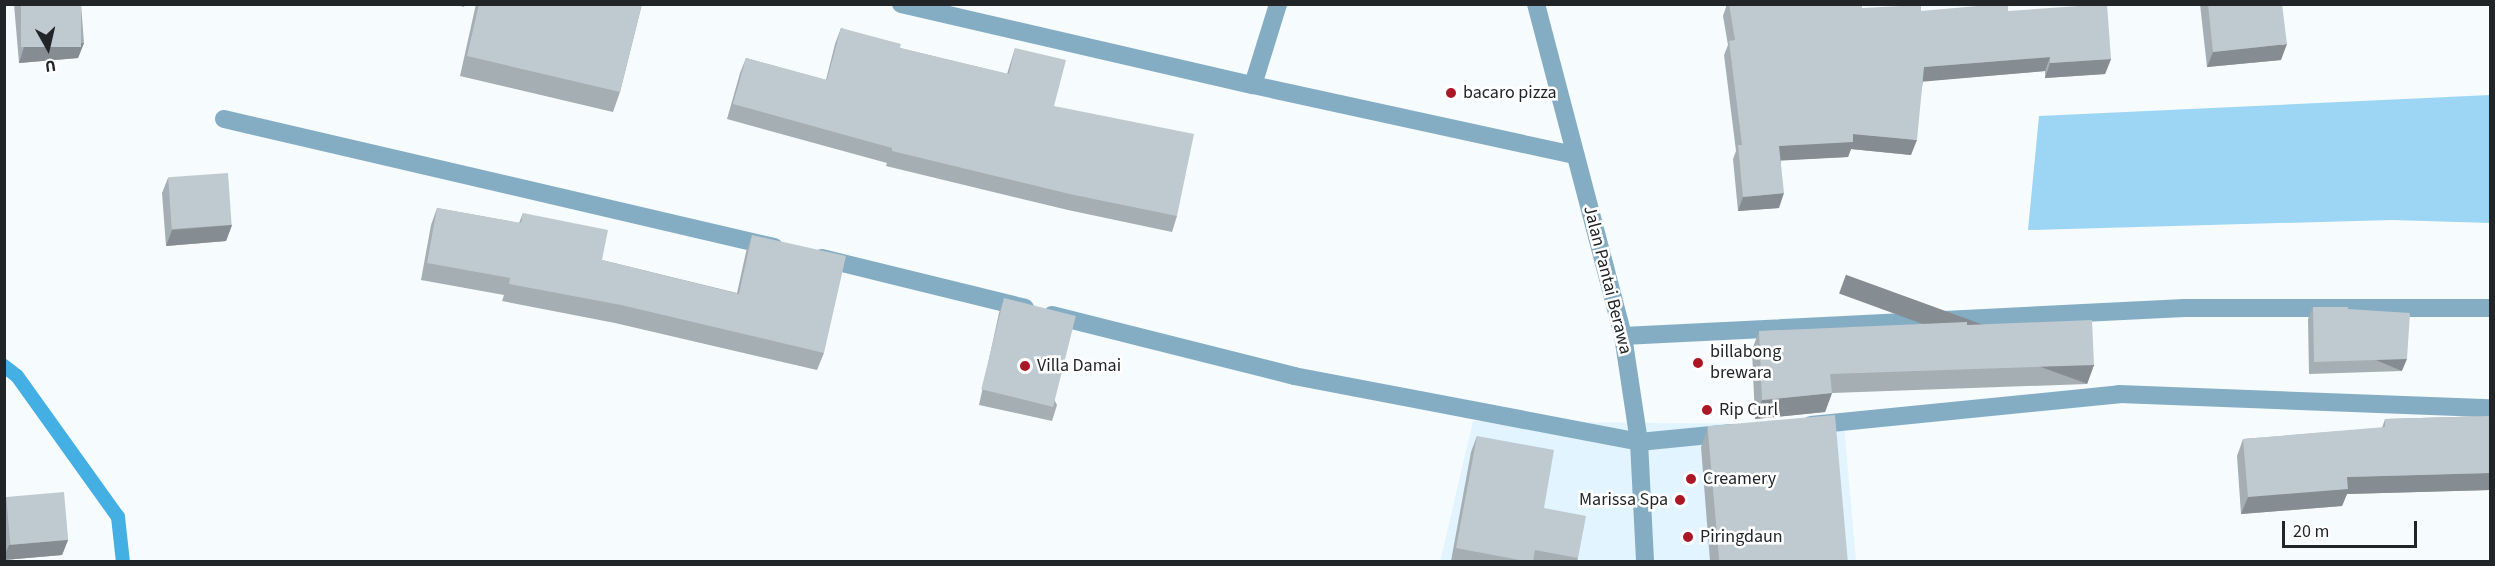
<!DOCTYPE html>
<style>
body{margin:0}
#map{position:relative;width:2495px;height:566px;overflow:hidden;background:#f6fbfe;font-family:"Source Sans 3",sans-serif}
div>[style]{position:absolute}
.built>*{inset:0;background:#e1f4ff}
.green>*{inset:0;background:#9dd5f5}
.stream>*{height:14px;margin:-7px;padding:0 7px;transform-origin:7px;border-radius:7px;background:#43afe3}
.minor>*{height:18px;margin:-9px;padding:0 9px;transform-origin:9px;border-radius:9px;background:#84adc4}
.wall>*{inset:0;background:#a4aeb3}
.shaded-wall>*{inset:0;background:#868d92;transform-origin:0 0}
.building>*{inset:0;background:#bfcad0;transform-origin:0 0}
.dots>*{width:16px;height:16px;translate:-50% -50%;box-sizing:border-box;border:3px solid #fff;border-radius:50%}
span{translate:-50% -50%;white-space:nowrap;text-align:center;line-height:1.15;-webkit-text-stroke:5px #fff;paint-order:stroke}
.poi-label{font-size:18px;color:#212527}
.left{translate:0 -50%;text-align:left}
.right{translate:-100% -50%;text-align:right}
.street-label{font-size:18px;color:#212527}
.frame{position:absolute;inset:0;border:6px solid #212527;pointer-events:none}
.north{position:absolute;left:18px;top:18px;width:60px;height:60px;-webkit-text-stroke:4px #fff;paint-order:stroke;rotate:172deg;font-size:16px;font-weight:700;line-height:24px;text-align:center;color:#212527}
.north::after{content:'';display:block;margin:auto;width:21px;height:27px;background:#212527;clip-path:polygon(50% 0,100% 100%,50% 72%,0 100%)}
.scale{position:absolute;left:2282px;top:521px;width:135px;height:27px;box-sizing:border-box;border:3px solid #212527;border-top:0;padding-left:8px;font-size:18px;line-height:21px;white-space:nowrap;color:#212527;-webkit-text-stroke:4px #fff;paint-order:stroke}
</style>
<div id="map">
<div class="built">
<i style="clip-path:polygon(1473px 421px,1844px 425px,1856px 561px,1440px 562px)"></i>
</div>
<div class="green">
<i style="clip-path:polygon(2490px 95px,2490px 223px,2392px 220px,2028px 230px,2039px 116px)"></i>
</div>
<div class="stream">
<i style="left:4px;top:366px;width:16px;rotate:38deg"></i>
<i style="left:17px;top:376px;width:173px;rotate:54.4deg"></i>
<i style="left:118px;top:517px;width:45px;rotate:83.7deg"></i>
</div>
<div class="minor">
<i style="left:901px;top:4px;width:361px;rotate:13deg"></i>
<i style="left:1253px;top:85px;width:330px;rotate:12.3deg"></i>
<i style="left:1536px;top:4px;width:343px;rotate:75.3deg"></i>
<i style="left:1623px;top:336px;width:107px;rotate:81.4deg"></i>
<i style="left:1639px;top:442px;width:120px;rotate:87.1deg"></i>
<i style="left:1253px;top:85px;width:85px;rotate:-72.8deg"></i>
<i style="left:224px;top:119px;width:565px;rotate:13.1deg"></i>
<i style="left:822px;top:258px;width:209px;rotate:13.8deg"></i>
<i style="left:1052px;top:315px;width:250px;rotate:14.1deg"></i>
<i style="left:1294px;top:376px;width:351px;rotate:10.8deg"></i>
<i style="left:1639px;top:442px;width:91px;rotate:-5.6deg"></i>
<i style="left:1623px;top:336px;width:562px;rotate:-2.86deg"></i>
<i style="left:2184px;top:308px;width:306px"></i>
<i style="left:1811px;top:425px;width:310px;rotate:-5.7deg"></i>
<i style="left:2119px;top:394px;width:371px;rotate:2.2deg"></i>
</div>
<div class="wall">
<i style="clip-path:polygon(14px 4px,81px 4px,84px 43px,78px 58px,19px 63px)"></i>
<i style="clip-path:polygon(453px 4px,465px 4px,464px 7px)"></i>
<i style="clip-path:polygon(476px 4px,642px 4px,620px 92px,613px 112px,460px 76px)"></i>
<i style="clip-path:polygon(1727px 4px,1862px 4px,1862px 8px,1921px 11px,2008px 11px,2111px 59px,2105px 74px,2045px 78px,2045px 71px,1923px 81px,1911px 155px,1851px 149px,1848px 157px,1781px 160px,1779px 208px,1738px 211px,1733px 159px,1736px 151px,1724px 55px,1728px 45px,1723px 16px)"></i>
<i style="clip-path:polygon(2200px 4px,2282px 4px,2281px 60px,2207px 67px)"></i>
<i style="clip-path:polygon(841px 28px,900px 48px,1007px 74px,1015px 48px,1054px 106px,1177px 216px,1172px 232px,1068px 210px,886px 166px,887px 163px,727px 119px,740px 73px,746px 58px,826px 80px,835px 44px)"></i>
<i style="clip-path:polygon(168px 178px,232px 225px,226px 241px,166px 246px,162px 193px)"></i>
<i style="clip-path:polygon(437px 208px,519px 223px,523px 213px,602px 260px,737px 293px,746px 252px,752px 235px,824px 353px,817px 370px,615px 323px,502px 301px,504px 295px,421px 280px,431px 225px)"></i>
<i style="clip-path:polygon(1004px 298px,1057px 405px,1052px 421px,979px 405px,999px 313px)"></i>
<i style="clip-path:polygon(2313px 307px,2348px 309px,2402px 371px,2309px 374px,2308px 319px)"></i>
<i style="clip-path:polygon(1967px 325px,2094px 365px,2087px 384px,1832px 393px,1825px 412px,1755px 419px,1752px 350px,1759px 331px)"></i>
<i style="clip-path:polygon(2490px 416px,2490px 490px,2347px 494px,2342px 506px,2241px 514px,2237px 456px,2243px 439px,2382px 428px,2385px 419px)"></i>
<i style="clip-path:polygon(1708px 428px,1847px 561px,1710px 561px,1701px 447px)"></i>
<i style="clip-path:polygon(1477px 436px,1544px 508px,1578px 558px,1577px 561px,1451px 561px,1471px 452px)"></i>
<i style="clip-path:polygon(6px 497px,68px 540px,62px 555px,4px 560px,4px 500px)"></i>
</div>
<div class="shaded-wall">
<i style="clip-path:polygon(84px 43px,78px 58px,19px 63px,24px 47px)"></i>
<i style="clip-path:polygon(2287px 44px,2281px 60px,2207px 67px,2213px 52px)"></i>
<i style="clip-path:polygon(2050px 57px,2045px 71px,1919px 82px,1924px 67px)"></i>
<i style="clip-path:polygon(2111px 59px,2105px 74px,2045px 78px,2050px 63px)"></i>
<i style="clip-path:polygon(1853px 134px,1917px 140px,1911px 155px,1851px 149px,1848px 157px,1774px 161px,1779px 146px)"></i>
<i style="clip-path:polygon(1784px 193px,1779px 208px,1738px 211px,1743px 197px)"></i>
<i style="clip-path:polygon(232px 225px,226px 241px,166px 246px,172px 230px)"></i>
<i style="left:2407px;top:359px;width:13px;height:93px;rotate:113deg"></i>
<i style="left:2094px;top:365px;width:20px;height:264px;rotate:110deg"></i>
<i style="clip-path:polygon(1832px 393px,1825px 412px,1755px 419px,1762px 400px)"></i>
<i style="clip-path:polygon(2490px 473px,2490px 490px,2347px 494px,2342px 506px,2241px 514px,2248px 497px,2347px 477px)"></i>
<i style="clip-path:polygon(68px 540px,62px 555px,4px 560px,4px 556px,9px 545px)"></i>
</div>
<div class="building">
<i style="left:21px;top:4px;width:60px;height:43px"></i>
<i style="clip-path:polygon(479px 4px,642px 4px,620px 92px,467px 56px)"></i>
<i style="clip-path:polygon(1729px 4px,1862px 4px,1862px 8px,1921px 5px,1921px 11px,2000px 4px,2008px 4px,2008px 11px,2107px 4px,2111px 59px,2050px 63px,2050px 57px,1924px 67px,1917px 140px,1853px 134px,1853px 142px,1779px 146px,1784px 193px,1743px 197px,1738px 145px,1742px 145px,1729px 41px,1735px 40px)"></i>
<i style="clip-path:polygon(2208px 4px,2282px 4px,2287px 44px,2213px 52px)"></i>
<i style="clip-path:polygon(841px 28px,901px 44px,900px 48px,1009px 74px,1015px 48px,1066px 60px,1054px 106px,1194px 134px,1177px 216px,1074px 195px,892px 151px,892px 148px,733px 104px,746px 58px,827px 80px)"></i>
<i style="left:228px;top:173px;width:52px;height:60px;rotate:86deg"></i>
<i style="clip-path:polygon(437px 208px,521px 223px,523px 213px,608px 230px,602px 260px,739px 294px,752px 235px,846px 256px,824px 353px,621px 305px,509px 284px,510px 278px,427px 263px)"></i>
<i style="left:1004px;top:298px;width:74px;height:94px;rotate:14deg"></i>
<i style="clip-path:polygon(2313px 307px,2348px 307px,2348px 309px,2410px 313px,2407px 359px,2314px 362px)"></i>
<i style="clip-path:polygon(2092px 320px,2094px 365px,1830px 374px,1832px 393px,1762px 400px,1759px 331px,1967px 322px,1967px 325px)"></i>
<i style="left:1835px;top:415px;width:146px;height:128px;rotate:85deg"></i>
<i style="clip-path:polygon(2490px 416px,2490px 473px,2347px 477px,2348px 489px,2248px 497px,2243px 439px,2385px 427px,2385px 419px)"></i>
<i style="clip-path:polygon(1477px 436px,1554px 450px,1544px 508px,1586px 516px,1578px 558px,1535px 550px,1533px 561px,1525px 561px,1456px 548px)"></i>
<i style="left:64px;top:492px;width:48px;height:58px;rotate:85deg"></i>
</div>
<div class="dots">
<i style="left:1451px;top:93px;background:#ac1726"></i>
<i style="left:1698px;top:363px;background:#ac1726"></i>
<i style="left:1025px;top:366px;background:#ac1726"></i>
<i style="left:1707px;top:410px;background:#ac1726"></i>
<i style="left:1691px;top:479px;background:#ac1726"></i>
<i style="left:1680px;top:500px;background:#ac1726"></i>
<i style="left:1688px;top:537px;background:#ac1726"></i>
</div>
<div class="poi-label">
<span class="left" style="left:1463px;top:93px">bacaro pizza</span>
<span class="left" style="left:1710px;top:363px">billabong<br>brewara</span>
<span class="left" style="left:1037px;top:366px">Villa Damai</span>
<span class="left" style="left:1719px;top:410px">Rip Curl</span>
<span class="left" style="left:1703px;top:479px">Creamery</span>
<span class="right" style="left:1668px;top:500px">Marissa Spa</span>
<span class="left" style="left:1700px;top:537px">Piringdaun</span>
</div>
<div class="street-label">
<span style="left:1607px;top:280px;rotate:76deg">Jalan Pantai Berawa</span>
</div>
<div class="frame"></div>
<div class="north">U</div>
<div class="scale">20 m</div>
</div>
